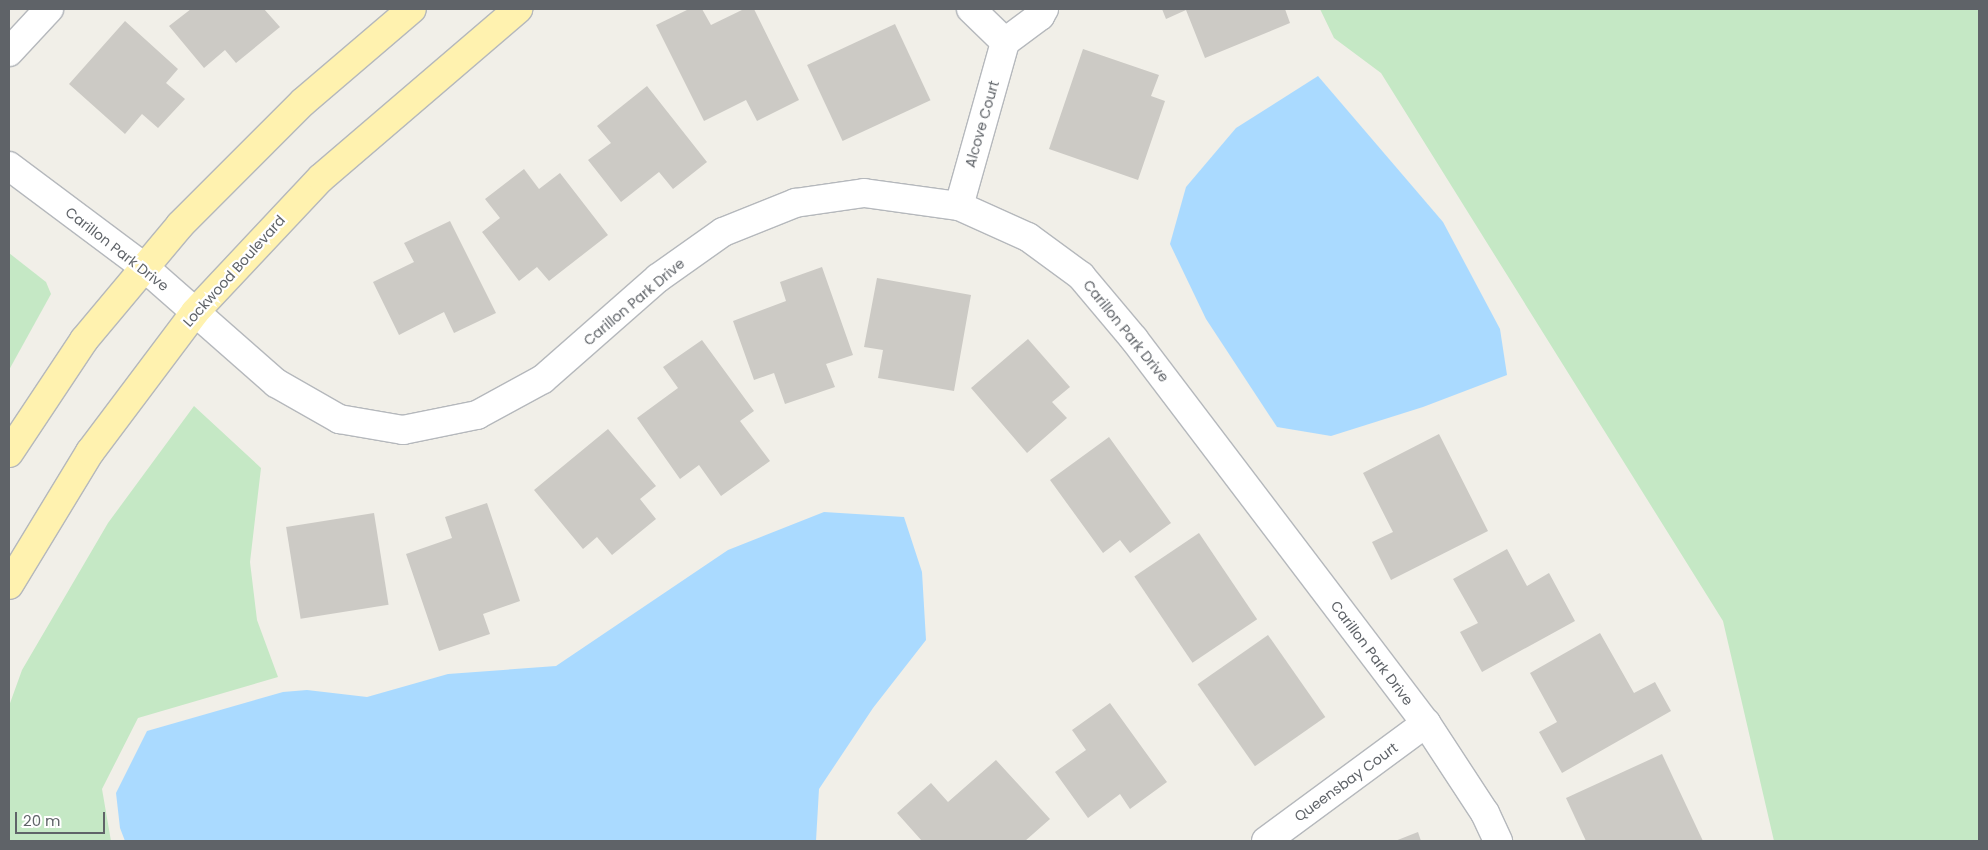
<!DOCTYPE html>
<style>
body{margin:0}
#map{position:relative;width:1988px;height:850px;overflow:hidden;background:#f1efe8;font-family:Poppins,sans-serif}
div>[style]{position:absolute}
.green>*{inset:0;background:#c5e8c5}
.water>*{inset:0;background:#aadaff}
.building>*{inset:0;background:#cccac5;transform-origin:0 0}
.roads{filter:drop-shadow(1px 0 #b5b8bc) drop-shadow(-1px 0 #b5b8bc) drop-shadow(0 1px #b5b8bc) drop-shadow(0 -1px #b5b8bc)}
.minor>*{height:28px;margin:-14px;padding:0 14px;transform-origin:14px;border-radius:14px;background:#fff}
.major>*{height:28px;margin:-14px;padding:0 14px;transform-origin:14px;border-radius:14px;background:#fff2af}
span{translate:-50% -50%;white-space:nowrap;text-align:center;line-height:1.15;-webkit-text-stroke:4.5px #fff;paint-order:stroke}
.street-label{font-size:14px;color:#5f6368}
.frame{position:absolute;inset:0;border:10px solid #5f6368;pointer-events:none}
.scale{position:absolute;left:15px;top:812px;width:90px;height:22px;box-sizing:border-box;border:2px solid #5f6368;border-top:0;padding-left:6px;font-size:15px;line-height:18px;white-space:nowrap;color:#5f6368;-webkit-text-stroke:4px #fff;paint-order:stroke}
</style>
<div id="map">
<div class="green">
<i style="clip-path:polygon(1320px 9px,1979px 9px,1979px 841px,1774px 841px,1723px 621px,1381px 73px,1334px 38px)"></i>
<i style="clip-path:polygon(9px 253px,46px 282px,51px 294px,9px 370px)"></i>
<i style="clip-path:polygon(194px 406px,261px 468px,250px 562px,257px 620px,278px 677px,138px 718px,102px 789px,111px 841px,9px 841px,9px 706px,22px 670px,108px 523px)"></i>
</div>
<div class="water">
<i style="clip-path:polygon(1318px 76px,1443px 222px,1500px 329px,1507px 375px,1423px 407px,1331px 436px,1277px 427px,1206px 319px,1170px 244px,1186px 187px,1236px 128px)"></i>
<i style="clip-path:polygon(824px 512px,904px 517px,922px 572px,926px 640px,873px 708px,819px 789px,816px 841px,125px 841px,120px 828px,116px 793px,147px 731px,283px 692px,307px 690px,367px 697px,448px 674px,556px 666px,728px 550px)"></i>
</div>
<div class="building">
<i style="clip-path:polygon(191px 9px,264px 9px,280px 27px,236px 63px,225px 50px,204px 68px,169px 26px)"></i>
<i style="clip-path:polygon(689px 9px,702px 9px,711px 25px,744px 9px,754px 9px,799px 100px,757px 121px,746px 100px,704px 121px,656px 25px)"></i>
<i style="clip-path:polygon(1162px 9px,1285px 9px,1290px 23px,1205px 58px,1186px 10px,1166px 19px)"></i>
<i style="clip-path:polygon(125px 21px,178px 69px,166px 83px,185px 99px,158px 128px,142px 114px,125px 134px,69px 84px)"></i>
<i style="left:895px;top:24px;width:84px;height:97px;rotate:65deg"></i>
<i style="clip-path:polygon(1083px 49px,1159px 75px,1151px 96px,1165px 101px,1138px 180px,1049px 149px)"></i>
<i style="clip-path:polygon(647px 86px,707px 162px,673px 189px,659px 172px,621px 202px,588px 160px,611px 143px,597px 126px)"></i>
<i style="clip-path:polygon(524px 169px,539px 189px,560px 173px,608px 235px,549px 281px,537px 267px,519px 281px,482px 232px,500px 218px,485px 199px)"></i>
<i style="clip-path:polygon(450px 221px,496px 313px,454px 333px,444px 312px,399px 335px,373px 282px,414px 262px,404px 243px)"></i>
<i style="clip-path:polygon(822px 267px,853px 355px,826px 364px,835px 387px,785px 404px,774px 373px,754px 380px,733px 321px,786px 301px,780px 282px)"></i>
<i style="clip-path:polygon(877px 278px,971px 295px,954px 391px,878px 378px,883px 350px,864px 347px)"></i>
<i style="clip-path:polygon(1028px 339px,1070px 387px,1052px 402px,1067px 418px,1027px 453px,971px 388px)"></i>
<i style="clip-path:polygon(702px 340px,754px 411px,740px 421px,770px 461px,721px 496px,699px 465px,680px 479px,637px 418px,678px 388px,663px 367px)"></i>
<i style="clip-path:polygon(608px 429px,656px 486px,640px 499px,656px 519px,612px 555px,597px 537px,583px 549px,534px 490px)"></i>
<i style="clip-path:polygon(1439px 434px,1488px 531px,1391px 580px,1372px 542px,1393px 532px,1363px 473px)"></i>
<i style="clip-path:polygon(1109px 437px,1171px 523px,1130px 553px,1120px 540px,1103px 553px,1050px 480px)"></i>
<i style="clip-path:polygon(487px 503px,520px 601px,483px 614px,490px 634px,439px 651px,406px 554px,452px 538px,445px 517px)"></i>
<i style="left:374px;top:513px;width:93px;height:89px;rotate:81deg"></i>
<i style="left:1199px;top:533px;width:104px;height:78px;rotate:56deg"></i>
<i style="clip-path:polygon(1507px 549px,1527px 586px,1549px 573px,1575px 621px,1482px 672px,1460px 632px,1478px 623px,1453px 579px)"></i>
<i style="clip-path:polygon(1600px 633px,1634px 693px,1655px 682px,1671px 711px,1562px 773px,1539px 732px,1557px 722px,1530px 673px)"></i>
<i style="left:1268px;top:635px;width:100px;height:86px;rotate:55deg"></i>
<i style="clip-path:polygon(1110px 703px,1167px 782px,1130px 809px,1120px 794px,1088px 818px,1055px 772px,1086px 750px,1072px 730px)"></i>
<i style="clip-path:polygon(1662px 754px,1703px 841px,1586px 841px,1566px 798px)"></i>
<i style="clip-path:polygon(996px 760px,1050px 819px,1025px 841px,922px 841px,897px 813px,931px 783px,948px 802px)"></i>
<i style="clip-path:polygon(1418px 832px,1421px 841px,1395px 841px)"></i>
</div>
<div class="roads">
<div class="minor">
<i style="left:971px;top:9px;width:47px;rotate:44.1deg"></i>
<i style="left:9px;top:52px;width:59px;rotate:-47.1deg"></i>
<i style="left:9px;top:166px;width:169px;rotate:36.8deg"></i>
<i style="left:144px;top:267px;width:176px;rotate:41.3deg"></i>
<i style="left:276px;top:383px;width:73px;rotate:29.7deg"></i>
<i style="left:339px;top:419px;width:65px;rotate:9.8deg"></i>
<i style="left:403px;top:430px;width:76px;rotate:-11.5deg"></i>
<i style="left:477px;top:415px;width:75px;rotate:-28.6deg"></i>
<i style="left:543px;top:379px;width:153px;rotate:-41.3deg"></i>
<i style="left:658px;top:278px;width:80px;rotate:-35.3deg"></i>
<i style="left:723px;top:232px;width:78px;rotate:-21.9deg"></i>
<i style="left:795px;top:203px;width:70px;rotate:-8.2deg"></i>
<i style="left:864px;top:193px;width:96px;rotate:7.8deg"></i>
<i style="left:959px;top:206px;width:76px;rotate:24.2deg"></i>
<i style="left:1028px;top:237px;width:66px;rotate:36.3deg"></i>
<i style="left:1081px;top:276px;width:82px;rotate:49.9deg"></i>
<i style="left:1134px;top:339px;width:482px;rotate:52.8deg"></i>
<i style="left:1426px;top:723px;width:108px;rotate:56.8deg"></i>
<i style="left:1485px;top:813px;width:31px;rotate:65deg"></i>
<i style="left:959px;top:206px;width:170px;rotate:-74.3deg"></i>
<i style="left:1005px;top:42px;width:44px;rotate:-36.6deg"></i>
<i style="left:1040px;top:16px;width:8px;rotate:-60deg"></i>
<i style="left:1266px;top:841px;width:199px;rotate:-36.4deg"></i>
</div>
<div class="major">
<i style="left:9px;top:453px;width:136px;rotate:-56.4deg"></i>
<i style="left:84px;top:340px;width:150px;rotate:-50.1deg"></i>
<i style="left:180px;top:225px;width:174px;rotate:-45deg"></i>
<i style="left:303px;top:102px;width:143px;rotate:-40.5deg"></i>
<i style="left:9px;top:585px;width:156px;rotate:-58.7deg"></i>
<i style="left:90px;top:452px;width:175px;rotate:-53.1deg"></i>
<i style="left:195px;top:312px;width:184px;rotate:-46.8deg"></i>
<i style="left:321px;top:178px;width:260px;rotate:-40.6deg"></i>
</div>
</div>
<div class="street-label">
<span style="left:982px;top:124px;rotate:-74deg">Alcove Court</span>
<span style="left:117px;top:249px;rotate:38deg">Carillon Park Drive</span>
<span style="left:234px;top:271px;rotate:-48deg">Lockwood Boulevard</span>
<span style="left:634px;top:302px;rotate:-40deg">Carillon Park Drive</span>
<span style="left:1126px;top:331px;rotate:51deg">Carillon Park Drive</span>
<span style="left:1372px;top:653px;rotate:53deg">Carillon Park Drive</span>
<span style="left:1346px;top:782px;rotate:-36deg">Queensbay Court</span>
</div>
<div class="frame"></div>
<div class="scale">20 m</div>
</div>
